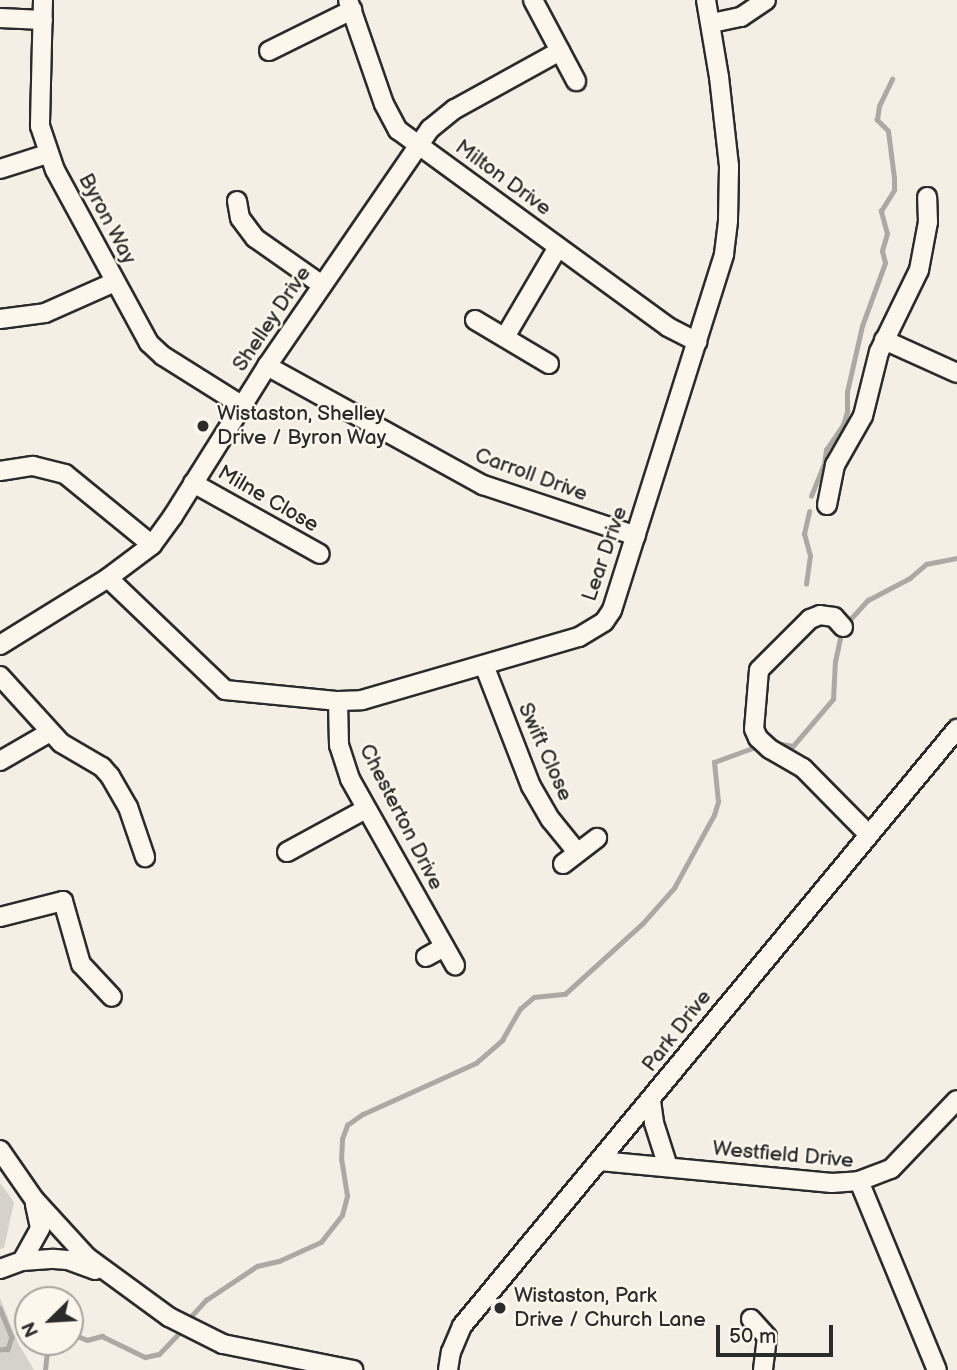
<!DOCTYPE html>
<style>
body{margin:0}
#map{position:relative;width:957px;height:1370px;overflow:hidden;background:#f3efe4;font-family:"Balsamiq Sans",sans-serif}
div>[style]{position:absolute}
.green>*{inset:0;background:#d5d2c9}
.stream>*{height:4.5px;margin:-2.25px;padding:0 2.25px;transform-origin:2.25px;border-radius:2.25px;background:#aca9a2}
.roads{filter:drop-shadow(2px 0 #2b2b2b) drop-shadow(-2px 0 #2b2b2b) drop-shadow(0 2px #2b2b2b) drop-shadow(0 -2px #2b2b2b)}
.minor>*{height:18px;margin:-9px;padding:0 9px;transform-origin:9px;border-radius:9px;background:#fbf7ec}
.dots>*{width:19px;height:19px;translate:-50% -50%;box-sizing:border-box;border:4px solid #fbf7ec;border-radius:50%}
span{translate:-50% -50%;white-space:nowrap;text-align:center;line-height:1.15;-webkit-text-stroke:5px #fbf7ec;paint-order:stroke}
.street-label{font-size:21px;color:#2b2b2b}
.poi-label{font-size:21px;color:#2b2b2b}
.left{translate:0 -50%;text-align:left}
.north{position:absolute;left:14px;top:1286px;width:70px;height:70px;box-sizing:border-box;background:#fbf7ec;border:2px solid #a8a59f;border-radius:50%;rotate:246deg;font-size:19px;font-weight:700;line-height:28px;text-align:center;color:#2b2b2b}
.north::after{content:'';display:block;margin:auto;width:24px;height:32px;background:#2b2b2b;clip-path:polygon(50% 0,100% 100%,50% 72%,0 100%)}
.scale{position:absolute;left:716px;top:1325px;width:117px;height:32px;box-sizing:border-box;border:4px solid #2b2b2b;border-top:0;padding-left:9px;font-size:21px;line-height:24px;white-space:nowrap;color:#2b2b2b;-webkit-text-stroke:5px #fbf7ec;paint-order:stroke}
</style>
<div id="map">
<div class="green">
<i style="clip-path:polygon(0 1183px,14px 1202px,4px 1248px,0 1249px)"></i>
<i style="clip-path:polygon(0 1298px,18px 1343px,34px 1370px,0 1370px)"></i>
</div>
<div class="stream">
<i style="left:811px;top:496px;width:35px;rotate:-68deg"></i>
<i style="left:824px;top:464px;width:14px;rotate:-82deg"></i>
<i style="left:826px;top:450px;width:30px;rotate:-56deg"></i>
<i style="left:843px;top:425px;width:14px;rotate:-73deg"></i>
<i style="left:847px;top:412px;width:20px;rotate:-90deg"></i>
<i style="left:847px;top:392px;width:68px;rotate:-77.2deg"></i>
<i style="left:862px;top:326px;width:67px;rotate:-69.9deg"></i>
<i style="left:885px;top:263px;width:12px;rotate:-104deg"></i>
<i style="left:882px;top:251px;width:18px;rotate:-74deg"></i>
<i style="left:887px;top:234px;width:24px;rotate:-105deg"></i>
<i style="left:881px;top:211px;width:25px;rotate:-58deg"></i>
<i style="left:894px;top:190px;width:12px;rotate:-90deg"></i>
<i style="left:894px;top:178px;width:47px;rotate:-97.3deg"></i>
<i style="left:888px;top:131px;width:16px;rotate:-135deg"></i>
<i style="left:877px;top:120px;width:14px;rotate:-82deg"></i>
<i style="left:879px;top:106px;width:30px;rotate:-64deg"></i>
<i style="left:806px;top:584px;width:28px;rotate:-82deg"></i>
<i style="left:810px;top:556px;width:23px;rotate:-105deg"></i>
<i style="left:804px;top:534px;width:23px;rotate:-77deg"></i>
<i style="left:847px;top:623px;width:31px;rotate:-48deg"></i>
<i style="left:868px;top:600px;width:47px;rotate:-27.6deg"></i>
<i style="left:910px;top:578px;width:21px;rotate:-41deg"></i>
<i style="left:926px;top:564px;width:32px;rotate:-11deg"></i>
<i style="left:770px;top:742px;width:23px;rotate:10deg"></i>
<i style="left:793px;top:746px;width:62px;rotate:-49.6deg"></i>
<i style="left:833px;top:699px;width:37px;rotate:-87deg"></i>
<i style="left:835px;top:662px;width:33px;rotate:-78deg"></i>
<i style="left:0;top:1308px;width:31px;rotate:68deg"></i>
<i style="left:12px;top:1337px;width:13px;rotate:108deg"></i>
<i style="left:8px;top:1349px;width:8px;rotate:173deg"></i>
<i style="left:186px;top:1322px;width:30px;rotate:-48deg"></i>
<i style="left:206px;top:1300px;width:61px;rotate:-33.7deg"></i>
<i style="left:257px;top:1266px;width:23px;rotate:-13deg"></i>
<i style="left:279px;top:1261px;width:46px;rotate:-24.3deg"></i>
<i style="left:321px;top:1242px;width:34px;rotate:-52deg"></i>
<i style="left:342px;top:1215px;width:20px;rotate:-75deg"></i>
<i style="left:347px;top:1196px;width:36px;rotate:-99deg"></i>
<i style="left:341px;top:1160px;width:21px;rotate:-87deg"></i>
<i style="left:342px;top:1139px;width:15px;rotate:-70deg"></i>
<i style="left:347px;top:1125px;width:19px;rotate:-35deg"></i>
<i style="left:363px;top:1114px;width:124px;rotate:-24.3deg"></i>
<i style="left:476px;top:1063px;width:35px;rotate:-41deg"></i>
<i style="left:502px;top:1040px;width:36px;rotate:-60deg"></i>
<i style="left:520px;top:1009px;width:18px;rotate:-41deg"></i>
<i style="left:534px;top:997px;width:31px;rotate:-6deg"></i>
<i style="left:565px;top:994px;width:105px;rotate:-42.3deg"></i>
<i style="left:643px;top:923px;width:47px;rotate:-48.5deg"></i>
<i style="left:674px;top:888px;width:83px;rotate:-61.3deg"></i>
<i style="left:714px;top:815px;width:14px;rotate:-73deg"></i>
<i style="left:718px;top:802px;width:40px;rotate:-95.7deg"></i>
<i style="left:714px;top:762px;width:47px;rotate:-20deg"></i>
<i style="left:70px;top:1333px;width:18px;rotate:22deg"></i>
<i style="left:87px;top:1340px;width:16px;rotate:-15deg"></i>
<i style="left:102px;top:1336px;width:48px;rotate:26deg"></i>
<i style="left:145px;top:1357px;width:14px;rotate:-12deg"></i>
<i style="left:159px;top:1354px;width:33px;rotate:-46deg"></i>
<i style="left:45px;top:1370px;width:28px;rotate:-84deg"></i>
</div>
<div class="roads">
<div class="minor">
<i style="left:43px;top:0;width:126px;rotate:91.4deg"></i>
<i style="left:40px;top:126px;width:46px;rotate:71.2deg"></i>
<i style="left:55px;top:170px;width:197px;rotate:61.5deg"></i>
<i style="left:149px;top:343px;width:19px;rotate:43deg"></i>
<i style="left:163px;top:356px;width:92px;rotate:32.1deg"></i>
<i style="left:348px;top:0;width:110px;rotate:70.9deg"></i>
<i style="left:384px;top:104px;width:30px;rotate:62deg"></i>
<i style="left:398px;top:130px;width:334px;rotate:36.1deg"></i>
<i style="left:668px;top:327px;width:33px;rotate:27deg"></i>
<i style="left:533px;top:0;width:92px;rotate:62deg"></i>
<i style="left:0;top:18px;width:43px;rotate:2.7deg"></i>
<i style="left:712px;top:23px;width:30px;rotate:-12deg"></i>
<i style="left:741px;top:17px;width:30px;rotate:-34deg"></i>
<i style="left:269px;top:51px;width:93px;rotate:-26.3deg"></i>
<i style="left:0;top:169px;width:49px;rotate:-17.7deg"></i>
<i style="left:237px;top:201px;width:17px;rotate:80deg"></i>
<i style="left:240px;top:218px;width:25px;rotate:53deg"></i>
<i style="left:255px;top:238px;width:82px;rotate:35deg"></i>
<i style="left:0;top:319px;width:45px;rotate:-7.6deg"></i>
<i style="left:45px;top:313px;width:77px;rotate:-23.9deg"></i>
<i style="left:475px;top:320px;width:86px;rotate:30.7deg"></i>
<i style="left:505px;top:337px;width:104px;rotate:-59.5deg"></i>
<i style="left:884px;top:340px;width:80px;rotate:24.3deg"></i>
<i style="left:267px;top:366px;width:247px;rotate:28.9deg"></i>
<i style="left:483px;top:485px;width:161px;rotate:18.4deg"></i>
<i style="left:0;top:471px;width:33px;rotate:-9deg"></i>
<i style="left:33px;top:466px;width:33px;rotate:14deg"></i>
<i style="left:65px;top:474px;width:112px;rotate:39.2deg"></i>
<i style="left:193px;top:483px;width:145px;rotate:29.2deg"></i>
<i style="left:827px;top:505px;width:41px;rotate:-78.7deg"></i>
<i style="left:835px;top:465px;width:56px;rotate:-60.3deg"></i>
<i style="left:863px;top:416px;width:66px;rotate:-76deg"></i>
<i style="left:879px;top:352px;width:91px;rotate:-64deg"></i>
<i style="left:919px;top:270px;width:49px;rotate:-79.4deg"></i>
<i style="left:928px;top:222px;width:25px;rotate:-92deg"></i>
<i style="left:108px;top:578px;width:162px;rotate:43.7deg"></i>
<i style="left:225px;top:690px;width:114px;rotate:5.6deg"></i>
<i style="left:338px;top:701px;width:24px;rotate:-2deg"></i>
<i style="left:362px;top:700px;width:226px;rotate:-16.2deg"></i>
<i style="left:579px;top:637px;width:29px;rotate:-31deg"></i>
<i style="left:604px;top:622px;width:14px;rotate:-56deg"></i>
<i style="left:612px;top:610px;width:373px;rotate:-72.5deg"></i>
<i style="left:724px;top:254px;width:34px;rotate:-83deg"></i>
<i style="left:728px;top:220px;width:54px;rotate:-88.9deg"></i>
<i style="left:729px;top:166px;width:90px;rotate:-96.4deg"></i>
<i style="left:719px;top:77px;width:78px;rotate:-99.6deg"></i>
<i style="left:843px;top:627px;width:13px;rotate:-132deg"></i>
<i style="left:834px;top:617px;width:14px;rotate:-172deg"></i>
<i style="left:820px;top:615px;width:11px;rotate:158deg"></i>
<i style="left:810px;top:619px;width:72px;rotate:135deg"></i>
<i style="left:759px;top:670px;width:59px;rotate:94.8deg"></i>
<i style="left:754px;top:729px;width:10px;rotate:66deg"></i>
<i style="left:758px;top:738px;width:16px;rotate:43deg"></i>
<i style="left:770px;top:749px;width:38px;rotate:30deg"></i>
<i style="left:803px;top:768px;width:94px;rotate:45.4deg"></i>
<i style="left:0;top:645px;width:127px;rotate:-31.8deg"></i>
<i style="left:108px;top:578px;width:55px;rotate:-36.9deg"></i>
<i style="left:152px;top:545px;width:36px;rotate:-54deg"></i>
<i style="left:173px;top:516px;width:177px;rotate:-57.9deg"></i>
<i style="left:267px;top:366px;width:288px;rotate:-55.5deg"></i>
<i style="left:430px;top:129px;width:32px;rotate:-39deg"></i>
<i style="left:455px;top:109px;width:120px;rotate:-28.9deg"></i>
<i style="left:484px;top:665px;width:130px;rotate:68.8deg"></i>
<i style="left:531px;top:786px;width:39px;rotate:60deg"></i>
<i style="left:551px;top:820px;width:41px;rotate:50.9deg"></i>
<i style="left:0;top:676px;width:91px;rotate:47.7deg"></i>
<i style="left:61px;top:743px;width:48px;rotate:30.3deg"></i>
<i style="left:102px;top:767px;width:12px;rotate:48deg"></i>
<i style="left:110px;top:776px;width:36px;rotate:60deg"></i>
<i style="left:128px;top:807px;width:53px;rotate:71.2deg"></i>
<i style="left:338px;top:701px;width:44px;rotate:88.7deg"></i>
<i style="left:339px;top:745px;width:36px;rotate:72deg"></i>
<i style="left:350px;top:779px;width:214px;rotate:60.6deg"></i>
<i style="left:0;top:761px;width:58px;rotate:-30.1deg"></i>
<i style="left:287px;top:852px;width:90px;rotate:-28.6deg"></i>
<i style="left:563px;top:864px;width:43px;rotate:-37.4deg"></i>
<i style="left:0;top:917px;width:65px;rotate:-14.3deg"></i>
<i style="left:63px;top:901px;width:66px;rotate:74.1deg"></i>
<i style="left:81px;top:964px;width:45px;rotate:46.8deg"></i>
<i style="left:426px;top:957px;width:21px;rotate:-29deg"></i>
<i style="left:651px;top:1101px;width:22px;rotate:82deg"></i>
<i style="left:654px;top:1123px;width:46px;rotate:72.3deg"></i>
<i style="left:0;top:1150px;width:60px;rotate:55.2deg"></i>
<i style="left:34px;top:1199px;width:79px;rotate:47.6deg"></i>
<i style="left:87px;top:1257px;width:102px;rotate:36.2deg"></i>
<i style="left:169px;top:1317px;width:60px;rotate:26.6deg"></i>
<i style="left:223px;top:1344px;width:133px;rotate:11.3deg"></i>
<i style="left:600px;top:1161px;width:233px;rotate:5.4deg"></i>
<i style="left:832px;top:1183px;width:27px;rotate:-4deg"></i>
<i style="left:859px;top:1181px;width:34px;rotate:-21deg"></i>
<i style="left:891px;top:1169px;width:95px;rotate:-46.3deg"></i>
<i style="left:859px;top:1181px;width:204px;rotate:67.6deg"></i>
<i style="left:22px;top:1261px;width:38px;rotate:-61deg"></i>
<i style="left:40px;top:1228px;width:25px;rotate:-102deg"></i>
<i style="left:0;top:1269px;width:23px;rotate:-20deg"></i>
<i style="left:22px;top:1261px;width:32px;rotate:-4deg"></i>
<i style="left:54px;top:1259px;width:14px;rotate:4deg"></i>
<i style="left:68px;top:1260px;width:29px;rotate:20deg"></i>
<i style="left:751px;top:1319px;width:24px;rotate:48deg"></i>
<i style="left:767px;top:1337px;width:33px;rotate:97deg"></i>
<i style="left:448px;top:1370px;width:18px;rotate:-81deg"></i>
<i style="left:451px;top:1352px;width:28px;rotate:-67deg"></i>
<i style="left:462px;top:1326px;width:776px;rotate:-50.34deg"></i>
</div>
</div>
<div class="dots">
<i style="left:203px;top:426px;background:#2b2b2b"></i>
<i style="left:500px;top:1308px;background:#2b2b2b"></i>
</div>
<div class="street-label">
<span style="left:503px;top:178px;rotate:36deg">Milton Drive</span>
<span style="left:107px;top:219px;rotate:62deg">Byron Way</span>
<span style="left:272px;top:319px;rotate:-56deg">Shelley Drive</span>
<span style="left:531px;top:475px;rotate:20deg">Carroll Drive</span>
<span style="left:268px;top:499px;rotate:30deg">Milne Close</span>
<span style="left:605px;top:554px;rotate:-71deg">Lear Drive</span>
<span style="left:545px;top:752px;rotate:66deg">Swift Close</span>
<span style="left:401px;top:817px;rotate:63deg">Chesterton Drive</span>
<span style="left:677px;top:1031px;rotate:-52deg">Park Drive</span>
<span style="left:783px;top:1155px;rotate:5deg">Westfield Drive</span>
</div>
<div class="poi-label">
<span class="left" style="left:217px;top:426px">Wistaston, Shelley<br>Drive / Byron Way</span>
<span class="left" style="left:514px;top:1308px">Wistaston, Park<br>Drive / Church Lane</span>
</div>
<div class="north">N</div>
<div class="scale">50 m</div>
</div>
